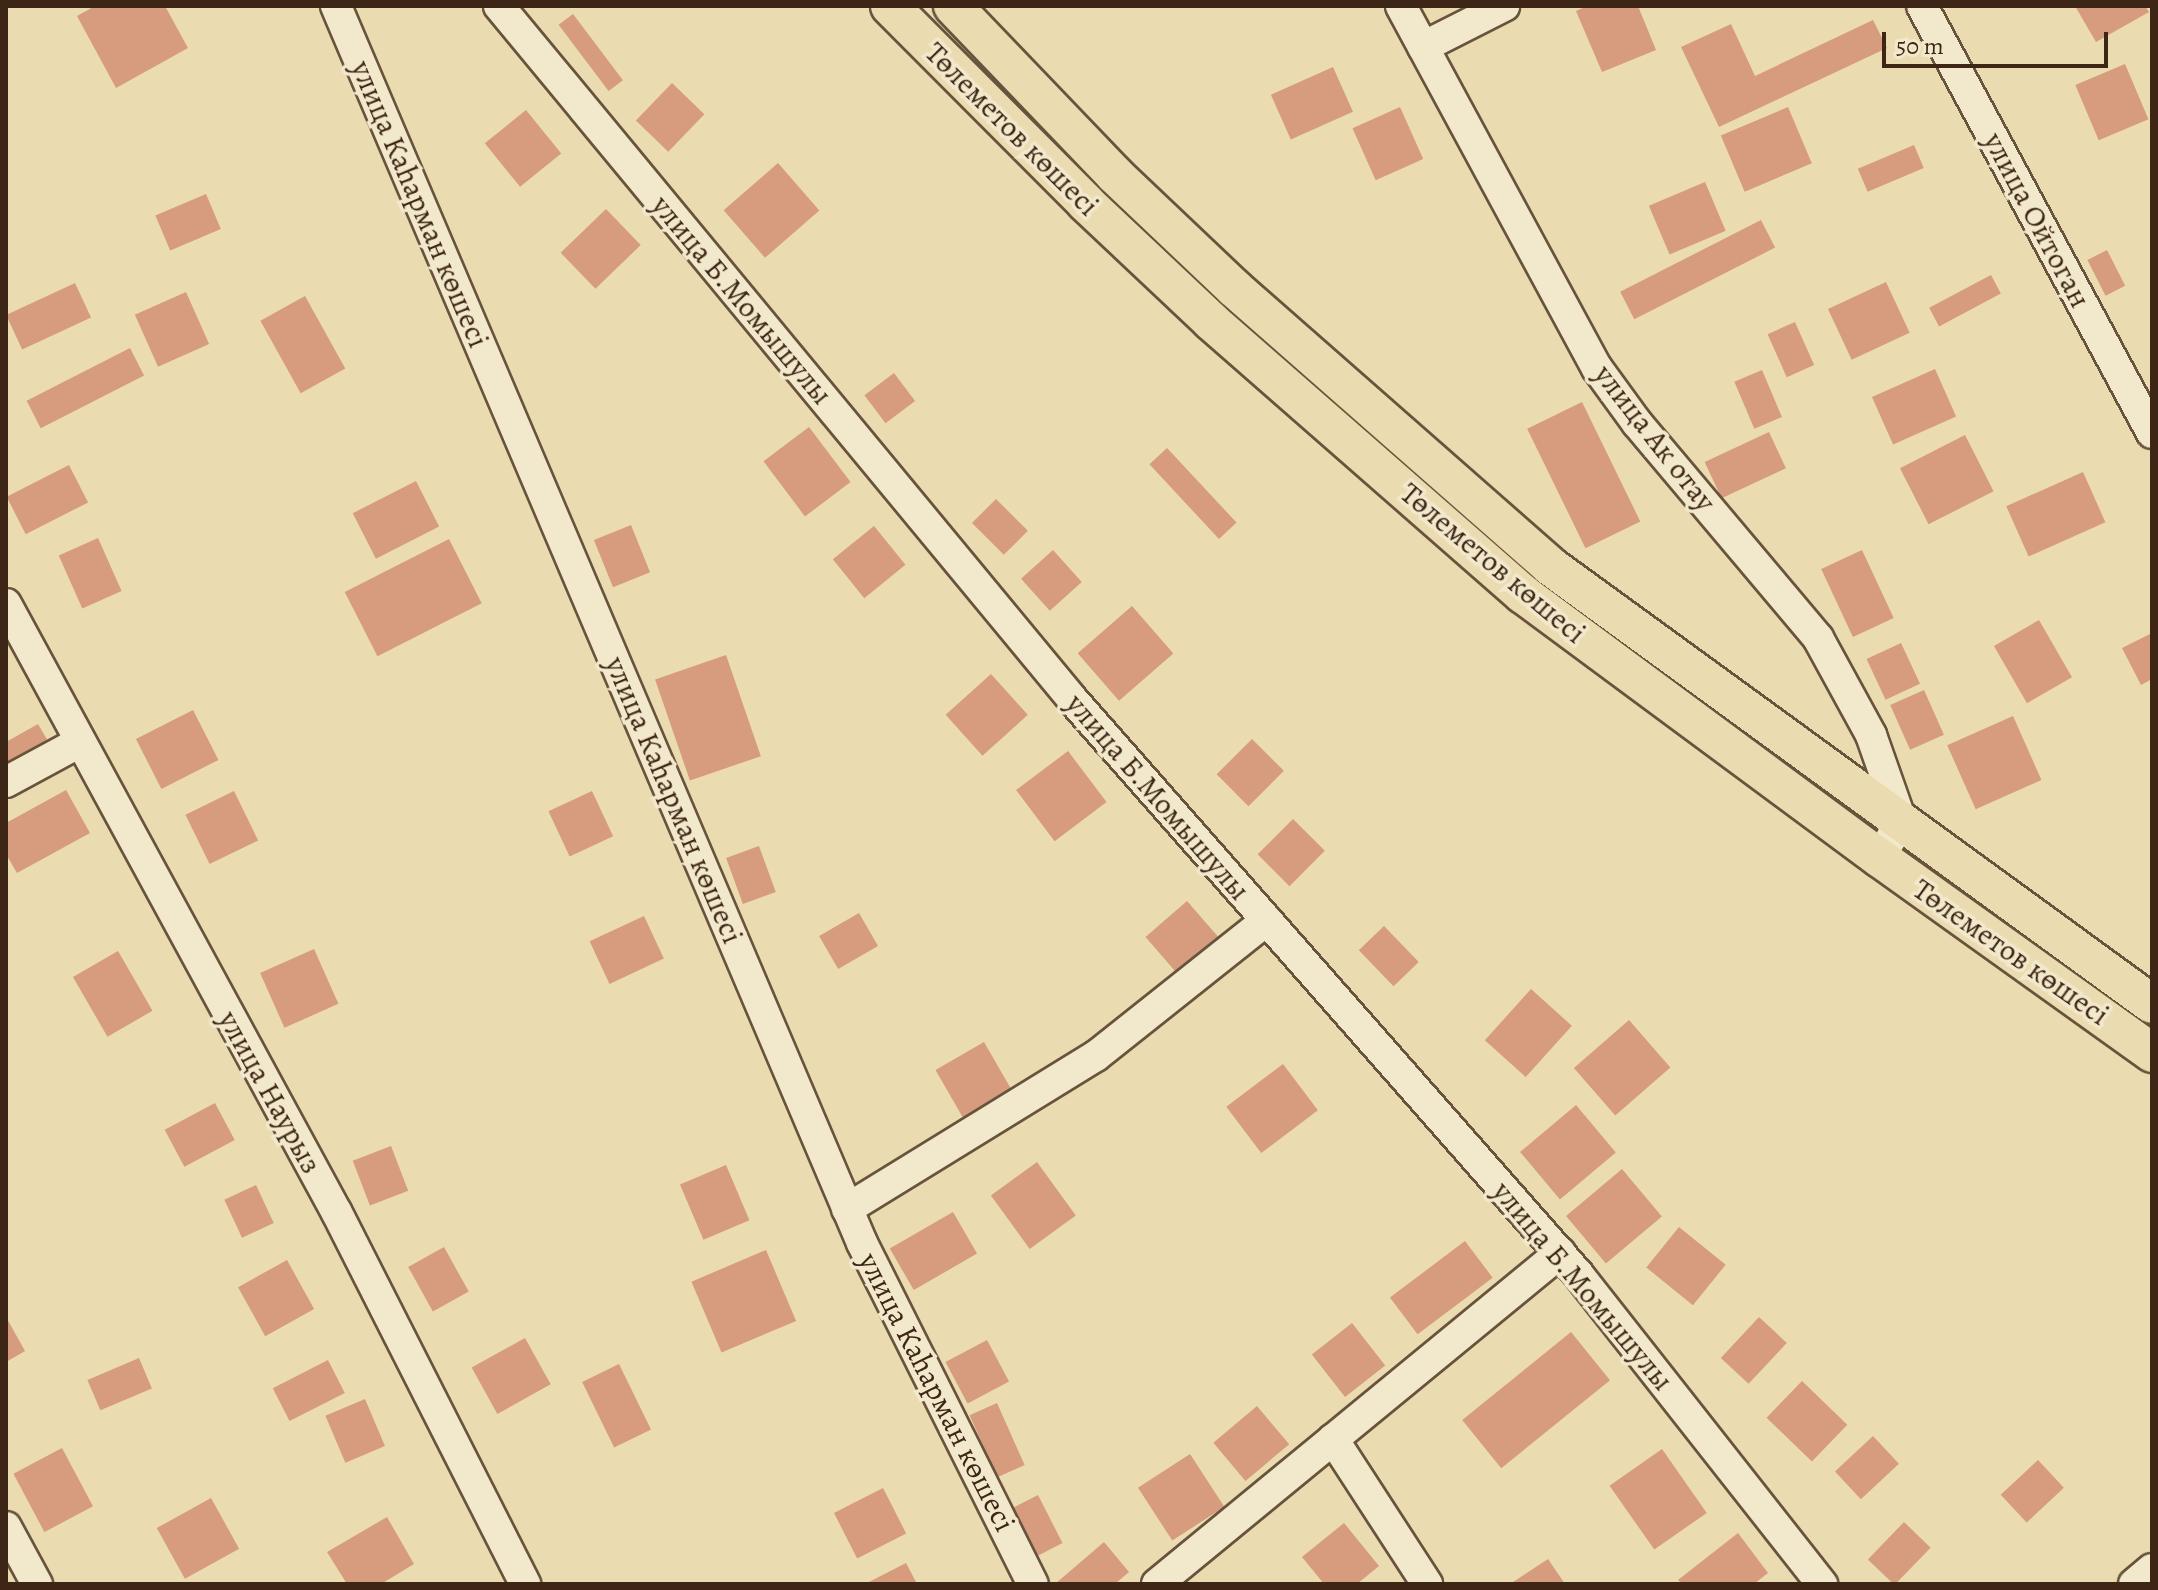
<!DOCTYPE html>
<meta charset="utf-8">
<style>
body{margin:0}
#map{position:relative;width:2158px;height:1590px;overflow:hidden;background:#ebdbb0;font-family:Alegreya,serif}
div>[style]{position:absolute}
.building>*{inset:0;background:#d79b7e;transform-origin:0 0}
.roads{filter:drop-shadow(2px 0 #68533c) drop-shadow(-2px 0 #68533c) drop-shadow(0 2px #68533c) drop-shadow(0 -2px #68533c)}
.minor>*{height:30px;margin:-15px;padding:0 15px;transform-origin:15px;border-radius:15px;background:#f2e8cc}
.major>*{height:38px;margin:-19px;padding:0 19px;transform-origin:19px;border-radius:19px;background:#ebdbb0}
span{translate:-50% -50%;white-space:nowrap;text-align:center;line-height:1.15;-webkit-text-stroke:7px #f2e8cc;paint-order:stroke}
.street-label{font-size:30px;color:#3d2616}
.frame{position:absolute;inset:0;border:8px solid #3d2616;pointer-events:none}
.scale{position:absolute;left:1882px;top:32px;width:226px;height:36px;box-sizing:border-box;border:4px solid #3d2616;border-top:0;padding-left:10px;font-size:24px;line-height:28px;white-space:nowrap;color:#3d2616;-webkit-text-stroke:6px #f2e8cc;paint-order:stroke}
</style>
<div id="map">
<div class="building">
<i style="clip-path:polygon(95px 6px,165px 6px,188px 48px,116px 88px,77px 16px)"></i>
<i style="clip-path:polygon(1587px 6px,1638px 6px,1656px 50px,1602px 72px,1576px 11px)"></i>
<i style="clip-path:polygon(2075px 6px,2145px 6px,2149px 12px,2096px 42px)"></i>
<i style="left:573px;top:14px;width:83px;height:18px;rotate:53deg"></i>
<i style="clip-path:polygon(1873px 20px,1887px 48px,1719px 127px,1681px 47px,1731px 24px,1755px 76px)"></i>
<i style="left:2125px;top:64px;width:60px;height:54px;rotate:67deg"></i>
<i style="left:1333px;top:67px;width:49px;height:68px;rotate:66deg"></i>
<i style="left:672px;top:83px;width:45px;height:52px;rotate:44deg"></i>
<i style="left:1400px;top:107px;width:57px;height:52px;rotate:66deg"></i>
<i style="left:1788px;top:107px;width:61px;height:73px;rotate:67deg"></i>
<i style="left:526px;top:110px;width:56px;height:53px;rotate:51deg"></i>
<i style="left:1914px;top:145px;width:25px;height:61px;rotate:67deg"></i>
<i style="left:778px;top:163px;width:63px;height:72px;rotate:49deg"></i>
<i style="left:1705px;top:182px;width:53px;height:61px;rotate:67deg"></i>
<i style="left:206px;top:194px;width:38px;height:55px;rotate:67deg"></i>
<i style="left:606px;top:209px;width:50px;height:63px;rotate:46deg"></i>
<i style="left:1761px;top:220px;width:31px;height:158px;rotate:63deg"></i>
<i style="left:2107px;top:250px;width:40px;height:22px;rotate:63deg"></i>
<i style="left:1991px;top:275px;width:21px;height:70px;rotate:62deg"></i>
<i style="left:1886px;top:282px;width:56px;height:64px;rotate:65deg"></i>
<i style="left:75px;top:283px;width:38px;height:76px;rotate:65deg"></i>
<i style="left:186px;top:292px;width:57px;height:56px;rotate:66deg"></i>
<i style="left:305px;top:296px;width:83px;height:51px;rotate:61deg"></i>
<i style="left:1795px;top:322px;width:47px;height:30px;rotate:66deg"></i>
<i style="left:130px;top:348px;width:31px;height:116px;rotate:63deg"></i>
<i style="left:1935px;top:369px;width:52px;height:69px;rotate:66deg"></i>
<i style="left:1762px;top:370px;width:51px;height:30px;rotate:67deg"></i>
<i style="left:894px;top:373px;width:35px;height:37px;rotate:53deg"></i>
<i style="left:1582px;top:402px;width:133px;height:61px;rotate:64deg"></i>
<i style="left:809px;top:427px;width:69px;height:57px;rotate:53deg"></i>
<i style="left:1769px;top:432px;width:40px;height:71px;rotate:65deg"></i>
<i style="left:1965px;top:435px;width:63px;height:73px;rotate:63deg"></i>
<i style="left:1167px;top:448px;width:102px;height:24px;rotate:47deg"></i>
<i style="left:69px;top:465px;width:42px;height:70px;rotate:63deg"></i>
<i style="left:2083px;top:472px;width:55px;height:84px;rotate:66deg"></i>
<i style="left:416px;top:481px;width:51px;height:71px;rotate:63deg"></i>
<i style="left:996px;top:499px;width:45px;height:34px;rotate:45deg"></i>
<i style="left:631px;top:525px;width:51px;height:40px;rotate:68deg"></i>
<i style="left:874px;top:526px;width:50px;height:53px;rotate:51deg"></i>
<i style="left:98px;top:538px;width:58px;height:43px;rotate:66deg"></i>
<i style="left:449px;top:539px;width:72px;height:117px;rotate:63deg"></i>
<i style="left:1053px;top:550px;width:43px;height:43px;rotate:48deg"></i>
<i style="left:1862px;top:550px;width:75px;height:45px;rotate:65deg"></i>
<i style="left:1132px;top:606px;width:63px;height:72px;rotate:49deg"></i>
<i style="left:2039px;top:620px;width:66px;height:52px;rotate:60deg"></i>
<i style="clip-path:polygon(2152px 633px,2152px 679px,2141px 685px,2122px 648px)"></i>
<i style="left:1901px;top:643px;width:45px;height:38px;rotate:65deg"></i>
<i style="left:726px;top:655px;width:107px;height:75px;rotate:71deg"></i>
<i style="left:991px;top:674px;width:55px;height:61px;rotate:48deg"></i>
<i style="left:1924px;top:690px;width:49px;height:37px;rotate:66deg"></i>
<i style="left:193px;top:710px;width:56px;height:64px;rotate:63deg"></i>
<i style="left:2013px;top:716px;width:70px;height:72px;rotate:66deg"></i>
<i style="clip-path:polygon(38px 724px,52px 748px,6px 775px,6px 742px)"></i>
<i style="left:1252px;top:739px;width:45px;height:50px;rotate:45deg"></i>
<i style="left:1068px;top:751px;width:64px;height:65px;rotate:53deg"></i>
<i style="clip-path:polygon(66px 790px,90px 833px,17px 873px,6px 854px,6px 823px)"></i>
<i style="left:234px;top:791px;width:55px;height:54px;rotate:64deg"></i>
<i style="left:592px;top:791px;width:50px;height:48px;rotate:65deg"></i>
<i style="left:1293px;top:819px;width:45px;height:50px;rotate:45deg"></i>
<i style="left:759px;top:846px;width:49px;height:35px;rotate:70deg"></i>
<i style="left:1187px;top:901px;width:55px;height:55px;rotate:49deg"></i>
<i style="left:859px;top:913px;width:38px;height:46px;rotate:60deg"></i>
<i style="left:644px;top:916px;width:47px;height:60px;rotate:65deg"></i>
<i style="left:1384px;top:926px;width:50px;height:35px;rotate:46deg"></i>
<i style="left:314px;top:949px;width:60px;height:59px;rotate:66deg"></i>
<i style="left:118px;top:951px;width:69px;height:52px;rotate:60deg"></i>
<i style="left:1531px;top:989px;width:55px;height:69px;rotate:42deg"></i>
<i style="left:1629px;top:1020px;width:63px;height:73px;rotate:49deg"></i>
<i style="left:984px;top:1042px;width:62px;height:56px;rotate:60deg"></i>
<i style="left:1283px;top:1064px;width:58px;height:71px;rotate:53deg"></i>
<i style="left:215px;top:1103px;width:42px;height:57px;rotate:62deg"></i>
<i style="left:1576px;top:1105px;width:62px;height:73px;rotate:50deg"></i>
<i style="left:391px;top:1146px;width:48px;height:41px;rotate:69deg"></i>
<i style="left:1037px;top:1162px;width:66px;height:57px;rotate:54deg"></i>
<i style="left:726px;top:1165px;width:60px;height:50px;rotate:67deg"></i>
<i style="left:1622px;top:1169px;width:62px;height:73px;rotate:50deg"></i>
<i style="left:256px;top:1185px;width:42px;height:35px;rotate:65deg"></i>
<i style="left:953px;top:1212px;width:48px;height:73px;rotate:60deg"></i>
<i style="left:1679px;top:1227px;width:60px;height:52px;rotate:39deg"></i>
<i style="left:1465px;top:1241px;width:46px;height:94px;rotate:53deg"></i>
<i style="left:444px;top:1247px;width:51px;height:41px;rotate:61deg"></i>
<i style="left:766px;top:1250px;width:77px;height:81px;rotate:67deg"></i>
<i style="left:287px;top:1260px;width:56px;height:56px;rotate:61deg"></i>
<i style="clip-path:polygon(6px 1317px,25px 1351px,6px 1362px)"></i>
<i style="left:1759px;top:1317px;width:38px;height:56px;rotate:43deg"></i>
<i style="left:1352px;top:1323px;width:54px;height:51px;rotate:52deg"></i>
<i style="left:1571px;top:1332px;width:62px;height:140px;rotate:51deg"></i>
<i style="left:525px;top:1338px;width:53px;height:61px;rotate:61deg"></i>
<i style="left:987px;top:1340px;width:47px;height:47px;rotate:62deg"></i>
<i style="left:139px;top:1358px;width:33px;height:56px;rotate:67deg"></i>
<i style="left:328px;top:1360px;width:37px;height:62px;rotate:63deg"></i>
<i style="left:619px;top:1364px;width:73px;height:41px;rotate:64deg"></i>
<i style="left:1802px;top:1381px;width:63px;height:51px;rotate:44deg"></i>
<i style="left:365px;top:1399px;width:51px;height:43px;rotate:67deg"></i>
<i style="left:997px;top:1403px;width:68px;height:30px;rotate:66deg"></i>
<i style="left:1257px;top:1406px;width:50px;height:57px;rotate:50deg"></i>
<i style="left:1873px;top:1436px;width:38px;height:52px;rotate:47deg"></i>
<i style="left:62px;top:1448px;width:66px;height:55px;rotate:62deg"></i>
<i style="left:1662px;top:1449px;width:78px;height:64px;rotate:55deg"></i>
<i style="left:1190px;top:1454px;width:63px;height:62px;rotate:57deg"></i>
<i style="left:2038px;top:1460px;width:38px;height:51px;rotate:47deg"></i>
<i style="left:883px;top:1488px;width:51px;height:55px;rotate:63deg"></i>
<i style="left:1038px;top:1495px;width:54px;height:31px;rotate:63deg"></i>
<i style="left:211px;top:1498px;width:58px;height:62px;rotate:61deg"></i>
<i style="clip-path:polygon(387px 1517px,414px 1564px,381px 1584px,347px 1584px,327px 1552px)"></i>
<i style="left:1904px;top:1522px;width:37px;height:52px;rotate:44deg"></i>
<i style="clip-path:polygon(1344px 1523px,1379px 1566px,1357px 1584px,1324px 1584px,1302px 1557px)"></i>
<i style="clip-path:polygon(1738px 1533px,1768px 1573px,1754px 1584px,1682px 1584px,1678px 1580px)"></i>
<i style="clip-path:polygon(1104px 1542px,1129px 1572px,1115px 1584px,1055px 1584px)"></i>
<i style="clip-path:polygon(1548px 1559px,1565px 1584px,1510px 1584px)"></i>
<i style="clip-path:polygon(906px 1563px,917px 1584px,865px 1584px)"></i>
</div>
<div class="roads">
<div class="minor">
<i style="left:336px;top:6px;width:1344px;rotate:66.96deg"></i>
<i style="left:862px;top:1243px;width:381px;rotate:63.4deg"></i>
<i style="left:499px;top:6px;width:899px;rotate:50.41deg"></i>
<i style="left:1072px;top:699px;width:766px;rotate:48.65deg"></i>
<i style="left:1578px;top:1274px;width:395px;rotate:51.8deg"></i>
<i style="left:1401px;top:6px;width:412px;rotate:61.6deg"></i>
<i style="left:1597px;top:368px;width:68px;rotate:54deg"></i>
<i style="left:1637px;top:423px;width:281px;rotate:49.9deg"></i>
<i style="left:1818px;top:638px;width:111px;rotate:61.3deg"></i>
<i style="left:1871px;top:735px;width:90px;rotate:70.6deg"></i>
<i style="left:1901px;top:820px;width:43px;rotate:118.9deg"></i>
<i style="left:1922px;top:6px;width:485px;rotate:61.7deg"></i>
<i style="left:1423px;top:47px;width:91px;rotate:-26.8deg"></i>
<i style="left:6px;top:604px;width:693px;rotate:61.48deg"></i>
<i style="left:337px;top:1213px;width:416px;rotate:63.1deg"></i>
<i style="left:6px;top:782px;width:84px;rotate:-28.4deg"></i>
<i style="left:847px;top:1209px;width:292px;rotate:-31.6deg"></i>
<i style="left:1096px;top:1056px;width:218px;rotate:-38.5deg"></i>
<i style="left:1333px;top:1439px;width:173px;rotate:57deg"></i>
<i style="left:6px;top:1527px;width:65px;rotate:61.5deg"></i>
<i style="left:1157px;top:1584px;width:522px;rotate:-39.4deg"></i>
<i style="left:2134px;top:1584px;width:23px;rotate:-40deg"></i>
</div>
<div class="major">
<i style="left:890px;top:6px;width:278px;rotate:45.1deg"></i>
<i style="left:1086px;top:203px;width:172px;rotate:43.3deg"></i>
<i style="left:1211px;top:321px;width:415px;rotate:41.2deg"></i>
<i style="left:1523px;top:594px;width:444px;rotate:36.5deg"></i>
<i style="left:1880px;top:858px;width:335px;rotate:35.6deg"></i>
<i style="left:953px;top:6px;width:234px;rotate:46.2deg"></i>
<i style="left:1115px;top:175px;width:164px;rotate:43.5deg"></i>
<i style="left:1234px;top:288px;width:421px;rotate:41.3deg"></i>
<i style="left:1550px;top:566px;width:744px;rotate:36.04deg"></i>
</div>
</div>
<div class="street-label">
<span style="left:1012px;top:129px;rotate:45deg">Төлеметов көшесі</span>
<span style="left:420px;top:204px;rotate:67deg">улица Каһарман көшесі</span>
<span style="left:2037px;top:220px;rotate:62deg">улица Ойтоган</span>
<span style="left:742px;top:300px;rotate:50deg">улица Б.Момышулы</span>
<span style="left:1655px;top:438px;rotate:52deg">улица Ак отау</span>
<span style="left:1493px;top:563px;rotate:40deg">Төлеметов көшесі</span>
<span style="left:1158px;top:797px;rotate:49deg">улица Б.Момышулы</span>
<span style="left:674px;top:800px;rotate:67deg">улица Каһарман көшесі</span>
<span style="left:2011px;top:952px;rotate:35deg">Төлеметов көшесі</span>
<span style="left:270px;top:1092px;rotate:61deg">улица Наурыз</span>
<span style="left:1583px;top:1286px;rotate:50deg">улица Б.Момышулы</span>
<span style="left:937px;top:1392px;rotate:63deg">улица Каһарман көшесі</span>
</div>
<div class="frame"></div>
<div class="scale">50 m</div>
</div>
